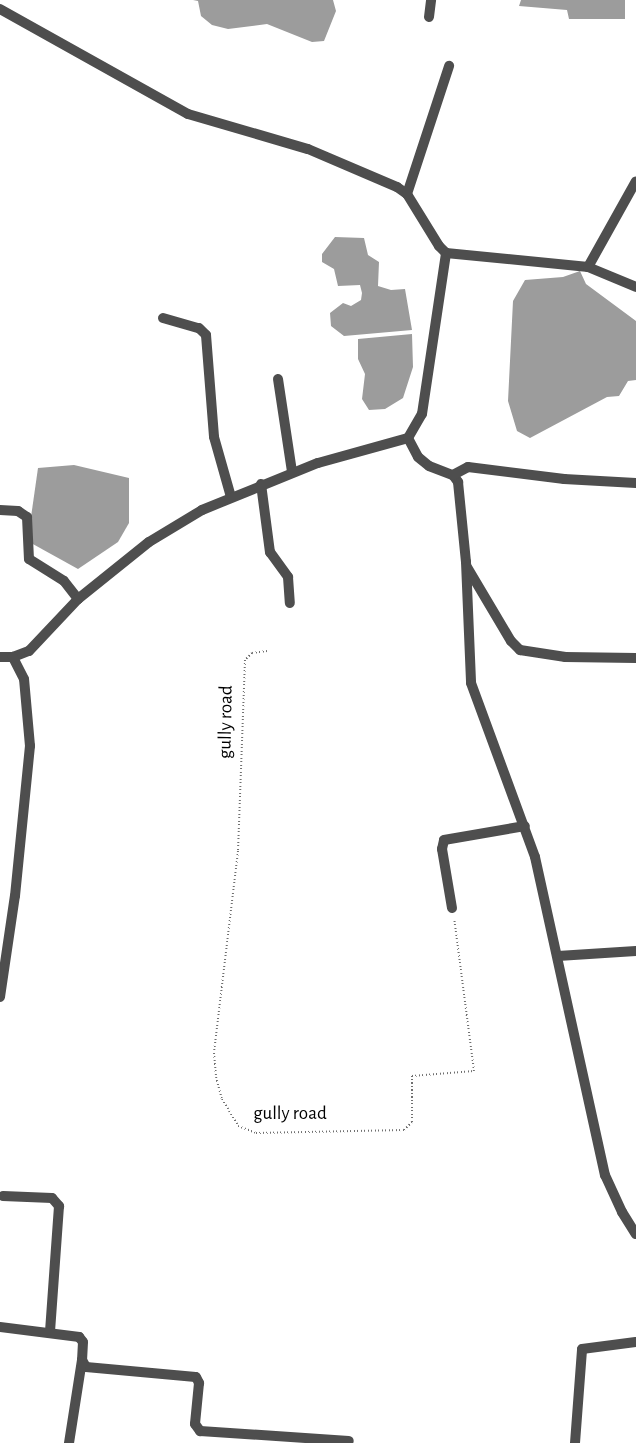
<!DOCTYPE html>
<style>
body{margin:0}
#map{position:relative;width:636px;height:1443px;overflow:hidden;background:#fff;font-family:"Alegreya Sans",sans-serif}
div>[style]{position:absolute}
.water>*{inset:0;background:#9c9c9c}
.path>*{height:2px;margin-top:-1px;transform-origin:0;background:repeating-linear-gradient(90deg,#707070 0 1px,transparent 0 3.5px)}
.minor>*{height:10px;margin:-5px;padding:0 5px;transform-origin:5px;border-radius:5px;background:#4e4e4e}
span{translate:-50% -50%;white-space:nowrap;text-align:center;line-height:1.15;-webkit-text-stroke:5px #fff;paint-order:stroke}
.street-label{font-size:19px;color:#000}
</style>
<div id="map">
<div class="water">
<i style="clip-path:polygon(193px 0,333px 0,336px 11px,324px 41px,312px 42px,267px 24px,228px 29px,212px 25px,201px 16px,198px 1px)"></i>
<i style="clip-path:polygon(521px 0,625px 0,625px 19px,569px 19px,567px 10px,519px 6px)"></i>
<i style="clip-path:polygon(335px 237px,364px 238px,368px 255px,379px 262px,378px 286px,391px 290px,405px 289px,412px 330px,344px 336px,331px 326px,330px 313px,343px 303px,351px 306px,361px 300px,362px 293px,360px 285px,338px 286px,334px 269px,322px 262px,322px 254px)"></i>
<i style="clip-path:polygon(580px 271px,586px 284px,636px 321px,636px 380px,628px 381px,619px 396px,607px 397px,530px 438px,517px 431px,508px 401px,513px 301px,525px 280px,563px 277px)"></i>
<i style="clip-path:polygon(412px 334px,413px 367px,403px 398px,385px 409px,369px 410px,362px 399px,365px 374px,358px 359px,358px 339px)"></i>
<i style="clip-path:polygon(74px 465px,129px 478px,129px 523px,118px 542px,78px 569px,31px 543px,29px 531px,38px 468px)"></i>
</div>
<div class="path">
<i style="left:267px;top:651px;width:15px;rotate:172deg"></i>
<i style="left:252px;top:653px;width:10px;rotate:135deg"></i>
<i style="left:245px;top:660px;width:191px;rotate:92.1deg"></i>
<i style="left:238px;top:851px;width:203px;rotate:96.8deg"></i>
<i style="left:214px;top:1053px;width:24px;rotate:85deg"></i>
<i style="left:216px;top:1077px;width:23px;rotate:75deg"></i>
<i style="left:222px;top:1099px;width:31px;rotate:59deg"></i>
<i style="left:238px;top:1126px;width:19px;rotate:21deg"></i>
<i style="left:256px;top:1133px;width:148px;rotate:-1.2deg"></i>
<i style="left:404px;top:1130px;width:11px;rotate:-45deg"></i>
<i style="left:412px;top:1122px;width:46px;rotate:-90deg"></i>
<i style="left:412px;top:1076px;width:62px;rotate:-4.6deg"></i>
<i style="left:474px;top:1071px;width:154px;rotate:-97.4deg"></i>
</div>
<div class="minor">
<i style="left:0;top:9px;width:215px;rotate:29.2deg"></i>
<i style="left:188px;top:114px;width:125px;rotate:16.3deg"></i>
<i style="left:308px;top:149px;width:97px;rotate:23.1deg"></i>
<i style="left:397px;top:187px;width:12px;rotate:35deg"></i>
<i style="left:407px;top:194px;width:61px;rotate:58.4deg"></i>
<i style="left:439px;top:246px;width:10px;rotate:45deg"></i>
<i style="left:446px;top:253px;width:143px;rotate:5.6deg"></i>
<i style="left:588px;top:267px;width:52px;rotate:22.6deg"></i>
<i style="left:429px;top:17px;width:17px;rotate:-83deg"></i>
<i style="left:407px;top:194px;width:135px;rotate:-71.8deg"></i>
<i style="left:588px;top:267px;width:98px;rotate:-60.8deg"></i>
<i style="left:163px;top:318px;width:37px;rotate:16deg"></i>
<i style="left:199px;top:328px;width:10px;rotate:45deg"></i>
<i style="left:206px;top:335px;width:102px;rotate:85.5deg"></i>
<i style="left:214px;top:437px;width:62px;rotate:74.2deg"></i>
<i style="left:278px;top:379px;width:94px;rotate:81.4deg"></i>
<i style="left:408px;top:438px;width:21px;rotate:62deg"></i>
<i style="left:418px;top:457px;width:14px;rotate:39deg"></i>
<i style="left:429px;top:466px;width:26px;rotate:21deg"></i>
<i style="left:453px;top:475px;width:9px;rotate:54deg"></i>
<i style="left:458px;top:482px;width:80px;rotate:84.3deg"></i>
<i style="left:466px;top:562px;width:121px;rotate:87.6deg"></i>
<i style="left:471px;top:683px;width:185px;rotate:69.8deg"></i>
<i style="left:535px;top:857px;width:326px;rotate:77.6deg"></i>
<i style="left:605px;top:1175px;width:41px;rotate:65.3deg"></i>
<i style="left:622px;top:1212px;width:26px;rotate:58deg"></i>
<i style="left:453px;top:475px;width:17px;rotate:-28deg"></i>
<i style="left:468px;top:467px;width:97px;rotate:7.1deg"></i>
<i style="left:564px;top:479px;width:72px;rotate:3.2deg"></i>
<i style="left:261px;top:484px;width:69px;rotate:82.5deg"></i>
<i style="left:270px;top:552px;width:31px;rotate:54deg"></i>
<i style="left:288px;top:577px;width:26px;rotate:86deg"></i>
<i style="left:0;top:510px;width:18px;rotate:3deg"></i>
<i style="left:18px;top:511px;width:11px;rotate:34deg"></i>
<i style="left:27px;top:517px;width:42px;rotate:87.3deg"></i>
<i style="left:29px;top:559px;width:41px;rotate:32.2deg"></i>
<i style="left:64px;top:581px;width:23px;rotate:52deg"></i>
<i style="left:467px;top:567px;width:86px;rotate:59.3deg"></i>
<i style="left:511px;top:641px;width:13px;rotate:45deg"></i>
<i style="left:520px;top:650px;width:46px;rotate:8.8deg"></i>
<i style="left:565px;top:657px;width:71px;rotate:0.8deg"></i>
<i style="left:0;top:657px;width:13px"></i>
<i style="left:13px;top:657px;width:17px;rotate:-21deg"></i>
<i style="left:29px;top:651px;width:71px;rotate:-46.7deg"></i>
<i style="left:78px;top:599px;width:91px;rotate:-38.8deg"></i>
<i style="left:149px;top:542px;width:62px;rotate:-31.1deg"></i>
<i style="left:202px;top:510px;width:125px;rotate:-22.1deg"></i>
<i style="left:318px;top:463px;width:93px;rotate:-15.5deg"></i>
<i style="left:408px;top:438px;width:28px;rotate:-60deg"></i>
<i style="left:422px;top:414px;width:163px;rotate:-81.5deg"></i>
<i style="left:452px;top:908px;width:60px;rotate:-99.6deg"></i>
<i style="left:442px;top:849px;width:9px;rotate:-77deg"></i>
<i style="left:444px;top:840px;width:82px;rotate:-9.8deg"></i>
<i style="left:558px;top:956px;width:78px;rotate:-3.7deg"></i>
<i style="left:0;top:997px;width:102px;rotate:-81.6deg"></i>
<i style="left:15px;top:896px;width:151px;rotate:-84.3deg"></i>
<i style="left:30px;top:746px;width:67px;rotate:-95.1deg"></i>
<i style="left:24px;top:679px;width:25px;rotate:-117deg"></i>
<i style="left:3px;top:1196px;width:49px;rotate:2.3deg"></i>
<i style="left:52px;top:1198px;width:11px;rotate:49deg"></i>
<i style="left:59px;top:1206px;width:127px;rotate:94.1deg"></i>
<i style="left:0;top:1327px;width:80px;rotate:7.2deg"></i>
<i style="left:79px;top:1337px;width:6px;rotate:51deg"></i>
<i style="left:83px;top:1342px;width:18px;rotate:93deg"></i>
<i style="left:82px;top:1360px;width:8px;rotate:60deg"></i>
<i style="left:86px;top:1367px;width:110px;rotate:5.2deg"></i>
<i style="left:196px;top:1377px;width:7px;rotate:63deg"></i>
<i style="left:199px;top:1383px;width:41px;rotate:95.6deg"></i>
<i style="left:195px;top:1424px;width:9px;rotate:54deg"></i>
<i style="left:200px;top:1431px;width:149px;rotate:3.8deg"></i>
<i style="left:69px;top:1443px;width:84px;rotate:-81.1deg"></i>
<i style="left:575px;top:1443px;width:94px;rotate:-85.7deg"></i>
<i style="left:582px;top:1349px;width:54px;rotate:-7.4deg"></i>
</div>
<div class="street-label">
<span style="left:226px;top:722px;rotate:-89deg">gully road</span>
<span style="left:290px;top:1114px">gully road</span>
</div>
</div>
